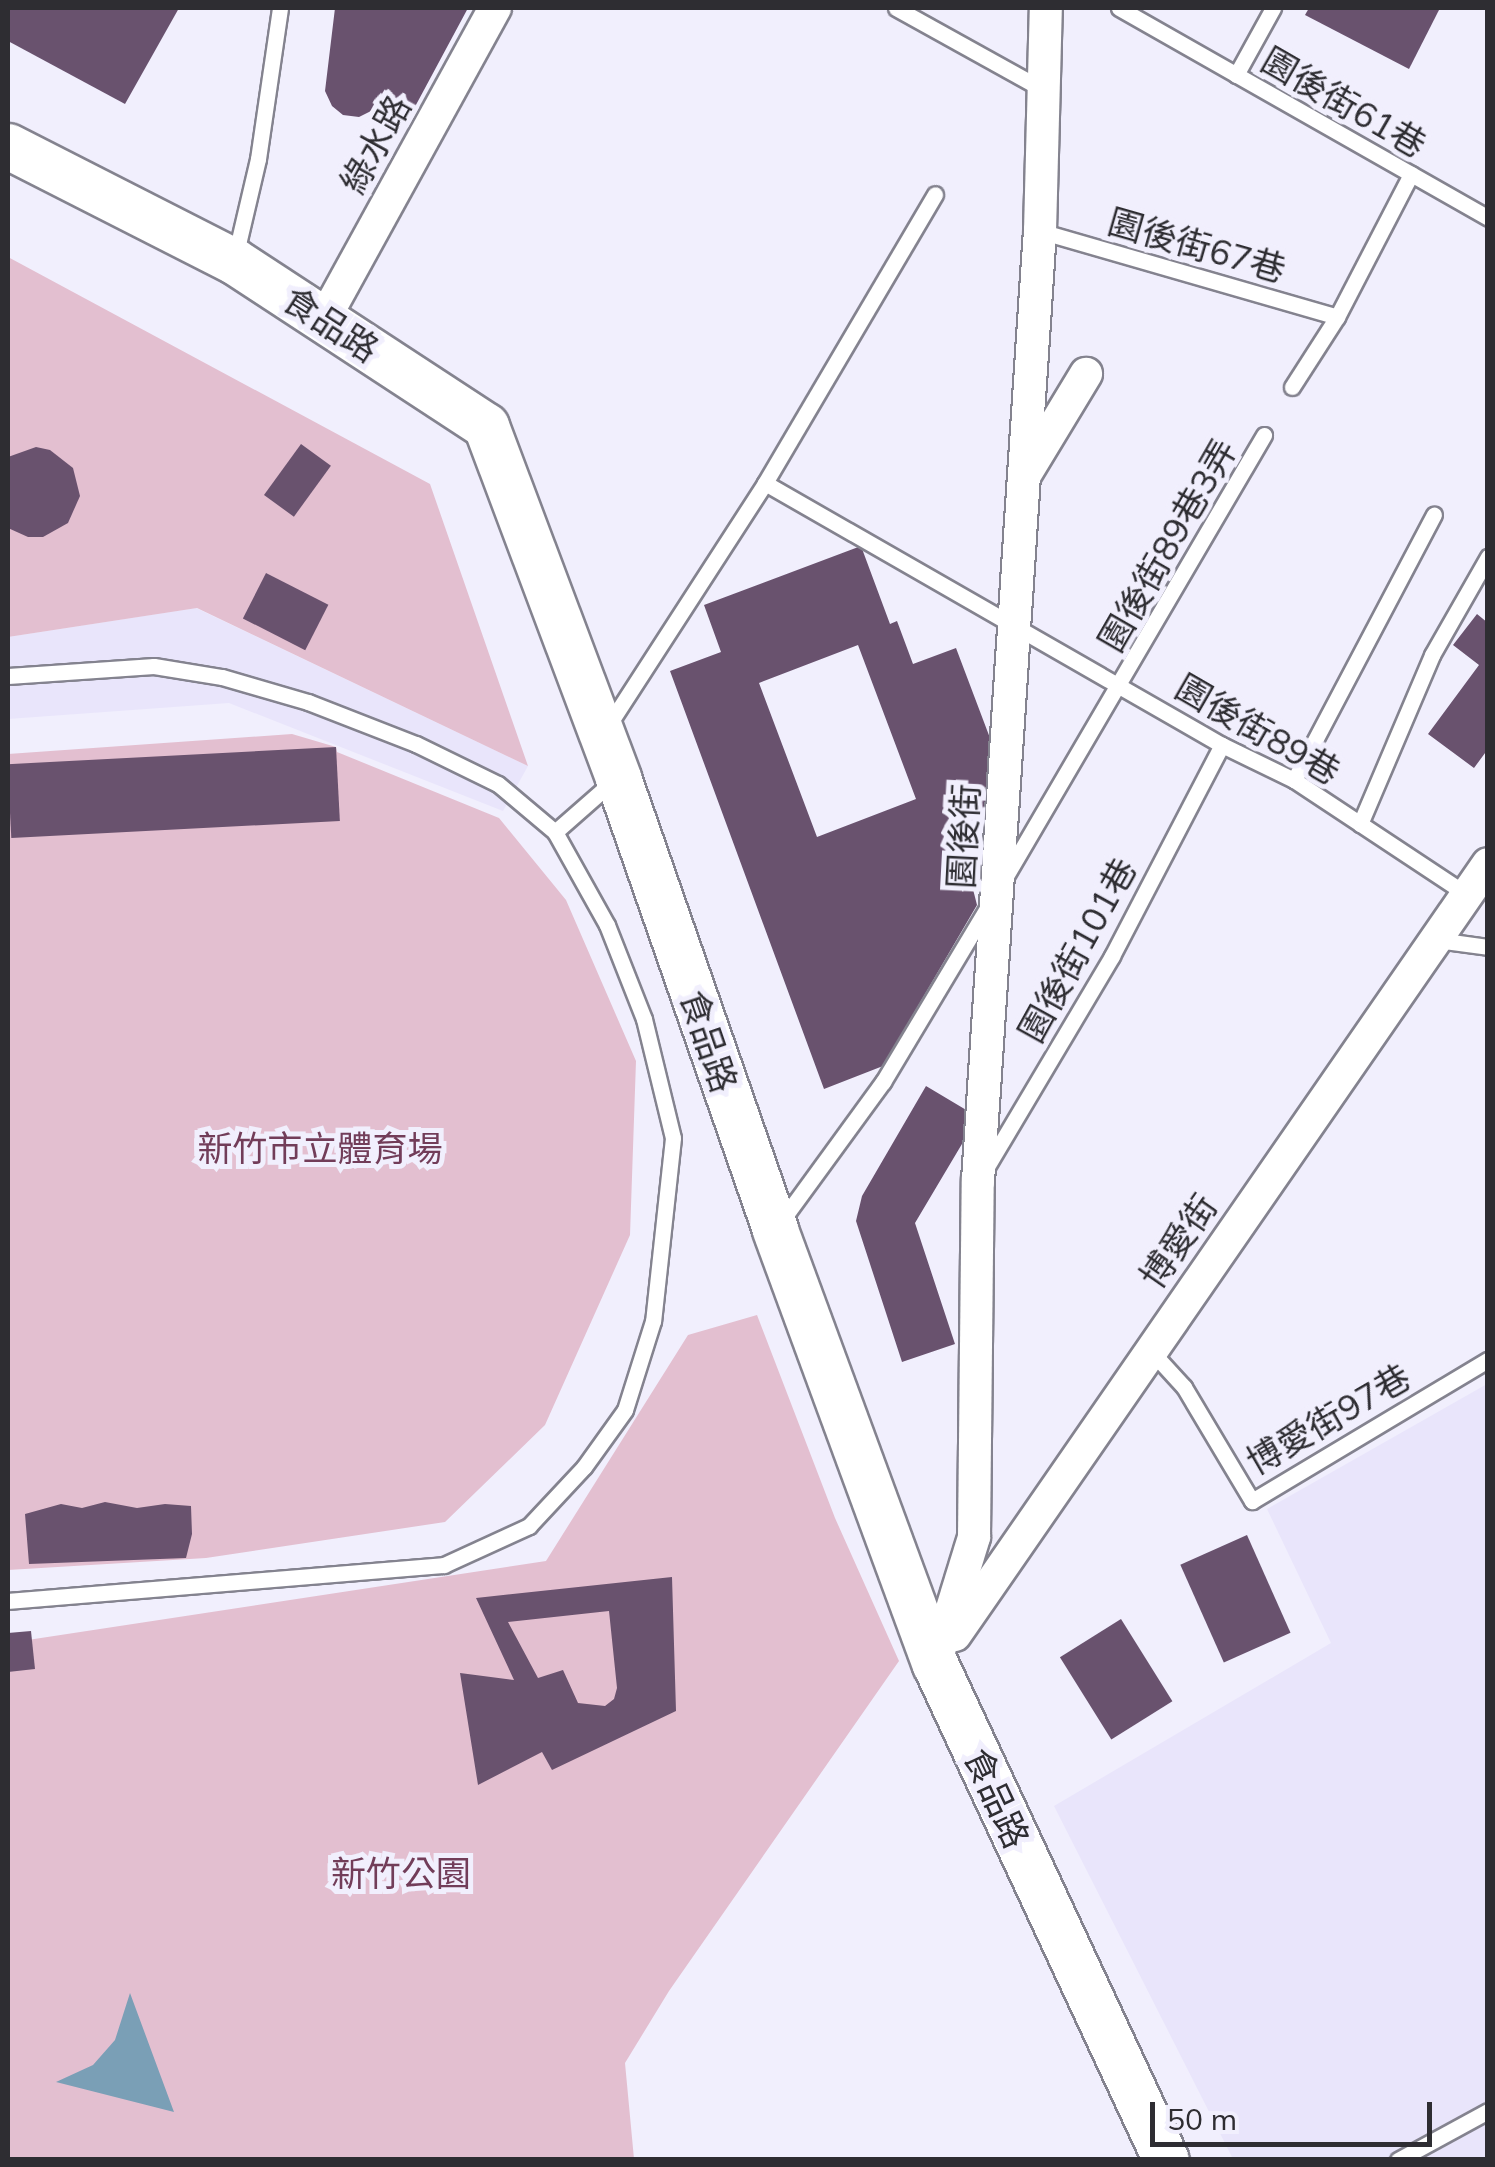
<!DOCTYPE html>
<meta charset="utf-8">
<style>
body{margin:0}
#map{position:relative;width:1495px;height:2167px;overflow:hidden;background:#f1effd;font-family:Mulish,"Noto Sans TC",sans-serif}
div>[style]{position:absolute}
.built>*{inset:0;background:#e9e5fb}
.green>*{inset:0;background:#e3bfd0}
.water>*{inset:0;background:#7a9fb6}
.building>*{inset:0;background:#69526e;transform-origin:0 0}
.roads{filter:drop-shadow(2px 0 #84838f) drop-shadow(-2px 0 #84838f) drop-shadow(0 2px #84838f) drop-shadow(0 -2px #84838f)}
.lane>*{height:15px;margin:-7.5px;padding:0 7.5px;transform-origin:7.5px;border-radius:7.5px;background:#fff}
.street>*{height:32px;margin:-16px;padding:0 16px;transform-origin:16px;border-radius:16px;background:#fff}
.secondary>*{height:45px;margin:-22.5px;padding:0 22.5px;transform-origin:22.5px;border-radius:22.5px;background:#fff}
span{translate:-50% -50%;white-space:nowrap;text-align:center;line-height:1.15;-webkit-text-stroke:10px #f1effd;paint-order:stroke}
.street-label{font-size:35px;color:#2e2d32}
.park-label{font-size:35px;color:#723d59}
.frame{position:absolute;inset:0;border:10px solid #2e2d32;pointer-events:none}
.scale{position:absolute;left:1150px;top:2102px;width:282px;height:45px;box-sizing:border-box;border:5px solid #2e2d32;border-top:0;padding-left:12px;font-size:30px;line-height:35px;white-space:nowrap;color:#2e2d32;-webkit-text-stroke:8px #f1effd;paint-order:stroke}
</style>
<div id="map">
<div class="built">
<i style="clip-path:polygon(196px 608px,528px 766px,503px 811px,229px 703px,8px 719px,8px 637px)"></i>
<i style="clip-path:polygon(1487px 1384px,1487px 2159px,1233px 2159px,1054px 1806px,1331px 1643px,1267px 1509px)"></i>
</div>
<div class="green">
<i style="clip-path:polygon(8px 257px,430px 484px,528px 766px,197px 608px,8px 637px)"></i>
<i style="clip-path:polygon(292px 734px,336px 747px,337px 752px,499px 818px,566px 900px,636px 1061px,630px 1235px,545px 1425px,445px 1522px,206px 1558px,8px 1570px,8px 754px)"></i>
<i style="clip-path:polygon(757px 1315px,835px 1518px,899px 1661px,669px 1991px,625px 2063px,634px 2159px,8px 2160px,8px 1643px,546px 1561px,688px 1335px)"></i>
</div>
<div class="water">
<i style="clip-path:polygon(130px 1993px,174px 2112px,56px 2082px,93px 2065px,115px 2040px)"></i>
</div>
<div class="building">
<i style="clip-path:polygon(8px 8px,179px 8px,125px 104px,8px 41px)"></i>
<i style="clip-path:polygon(335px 8px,468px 8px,410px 116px,383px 105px,359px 117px,343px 115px,332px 106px,325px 91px)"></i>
<i style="clip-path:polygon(1309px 8px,1440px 8px,1409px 69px,1305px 15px)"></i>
<i style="left:301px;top:444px;width:37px;height:63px;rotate:36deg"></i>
<i style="clip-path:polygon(36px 447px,50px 450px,73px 468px,80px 496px,68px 523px,43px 537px,28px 537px,8px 528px,8px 457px)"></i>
<i style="clip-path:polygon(evenodd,861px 546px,890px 624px,897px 621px,913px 664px,956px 648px,993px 746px,991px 816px,959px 834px,977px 905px,883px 1066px,824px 1089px,670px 671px,721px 652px,704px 605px,861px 546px,858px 645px,916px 799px,817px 837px,759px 683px,858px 645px)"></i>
<i style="left:266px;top:573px;width:70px;height:51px;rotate:27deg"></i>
<i style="clip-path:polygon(1477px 614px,1488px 623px,1488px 749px,1474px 768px,1428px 734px,1479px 665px,1453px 645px)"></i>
<i style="left:336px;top:747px;width:74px;height:329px;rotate:87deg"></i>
<i style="clip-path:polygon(926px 1086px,978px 1117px,915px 1223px,955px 1344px,902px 1362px,856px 1221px,862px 1196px)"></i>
<i style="clip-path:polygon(105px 1502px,137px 1508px,165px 1504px,191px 1506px,192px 1534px,186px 1558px,29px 1564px,25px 1514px,61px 1504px,82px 1508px)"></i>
<i style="left:1247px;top:1535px;width:107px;height:73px;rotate:66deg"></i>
<i style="clip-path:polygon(evenodd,672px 1577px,676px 1711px,552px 1770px,542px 1752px,478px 1785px,460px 1673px,514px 1680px,476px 1598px,672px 1577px,609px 1611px,617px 1688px,614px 1699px,605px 1706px,578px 1703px,563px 1670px,538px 1678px,508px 1622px,609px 1611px)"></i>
<i style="left:1121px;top:1619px;width:97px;height:72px;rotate:58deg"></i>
<i style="clip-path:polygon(31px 1631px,35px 1669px,8px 1672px,8px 1633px)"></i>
</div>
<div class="roads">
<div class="lane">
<i style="left:896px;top:8px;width:169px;rotate:29deg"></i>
<i style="left:1119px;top:8px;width:425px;rotate:29.6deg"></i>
<i style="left:1236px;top:75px;width:77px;rotate:-61.1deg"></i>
<i style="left:1040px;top:231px;width:309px;rotate:16.1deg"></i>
<i style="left:235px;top:257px;width:101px;rotate:-76.8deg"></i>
<i style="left:258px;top:159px;width:153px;rotate:-81.7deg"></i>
<i style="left:1292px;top:387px;width:83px;rotate:-57.3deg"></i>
<i style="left:1337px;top:317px;width:161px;rotate:-62.6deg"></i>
<i style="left:765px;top:483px;width:527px;rotate:29.83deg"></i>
<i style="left:1222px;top:745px;width:80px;rotate:25.9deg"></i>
<i style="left:1294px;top:780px;width:206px;rotate:33.5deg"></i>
<i style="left:8px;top:676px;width:146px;rotate:-3.9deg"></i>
<i style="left:154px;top:666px;width:69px;rotate:9.2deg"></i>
<i style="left:222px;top:677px;width:90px;rotate:16.2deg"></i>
<i style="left:308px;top:702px;width:116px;rotate:21.3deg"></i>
<i style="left:416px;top:744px;width:91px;rotate:26deg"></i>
<i style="left:498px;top:784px;width:75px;rotate:40.1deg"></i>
<i style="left:555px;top:832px;width:107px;rotate:60.8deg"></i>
<i style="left:607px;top:925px;width:101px;rotate:68.5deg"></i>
<i style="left:644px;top:1019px;width:122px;rotate:76.3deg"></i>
<i style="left:673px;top:1138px;width:184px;rotate:96.2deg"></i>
<i style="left:653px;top:1321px;width:93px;rotate:107.5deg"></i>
<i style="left:625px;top:1410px;width:70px;rotate:125.7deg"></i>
<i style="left:584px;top:1467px;width:81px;rotate:133deg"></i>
<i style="left:529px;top:1526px;width:94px;rotate:155.4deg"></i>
<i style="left:444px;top:1565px;width:437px;rotate:175.3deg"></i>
<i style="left:606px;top:729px;width:293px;rotate:-57.1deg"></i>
<i style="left:765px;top:483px;width:335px;rotate:-59.5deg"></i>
<i style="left:1294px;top:780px;width:300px;rotate:-62.2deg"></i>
<i style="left:1360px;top:824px;width:184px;rotate:-66.9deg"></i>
<i style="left:1432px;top:655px;width:113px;rotate:-60.3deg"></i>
<i style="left:555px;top:832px;width:76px;rotate:-41.3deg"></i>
<i style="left:1006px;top:876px;width:511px;rotate:-59.67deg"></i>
<i style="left:1437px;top:940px;width:51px;rotate:7.8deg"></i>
<i style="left:988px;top:1165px;width:243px;rotate:-59.3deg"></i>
<i style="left:1112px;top:956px;width:238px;rotate:-62.5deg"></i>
<i style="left:780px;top:1223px;width:175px;rotate:-53.9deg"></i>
<i style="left:883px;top:1082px;width:203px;rotate:-59.1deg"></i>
<i style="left:1151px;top:1351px;width:49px;rotate:47.5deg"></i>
<i style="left:1184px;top:1387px;width:133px;rotate:59.2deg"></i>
<i style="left:1252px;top:1501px;width:275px;rotate:-30.9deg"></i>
<i style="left:1398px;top:2160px;width:102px;rotate:-28.6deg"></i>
</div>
<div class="street">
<i style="left:324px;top:319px;width:355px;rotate:-61.2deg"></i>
<i style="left:1026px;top:473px;width:116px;rotate:-58.8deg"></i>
<i style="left:955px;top:1635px;width:937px;rotate:-55.34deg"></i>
<i style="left:935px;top:1664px;width:133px;rotate:-72.9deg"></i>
<i style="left:974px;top:1537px;width:356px;rotate:-89.4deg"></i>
<i style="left:978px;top:1181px;width:952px;rotate:-86.27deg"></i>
<i style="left:1040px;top:231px;width:223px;rotate:-88.5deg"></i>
</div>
<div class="secondary">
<i style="left:8px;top:146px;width:254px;rotate:27deg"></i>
<i style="left:234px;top:261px;width:301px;rotate:33.2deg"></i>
<i style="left:486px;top:426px;width:376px;rotate:69.4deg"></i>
<i style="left:618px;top:778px;width:478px;rotate:70.8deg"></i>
<i style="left:775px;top:1230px;width:463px;rotate:69.8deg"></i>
<i style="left:935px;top:1664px;width:547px;rotate:65.03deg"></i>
</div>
</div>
<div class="street-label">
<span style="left:1344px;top:102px;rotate:30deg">園後街61巷</span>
<span style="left:375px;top:144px;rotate:-61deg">綠水路</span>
<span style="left:1197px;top:245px;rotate:16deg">園後街67巷</span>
<span style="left:331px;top:324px;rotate:33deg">食品路</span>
<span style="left:1167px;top:545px;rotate:-60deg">園後街89巷3弄</span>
<span style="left:1258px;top:729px;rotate:30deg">園後街89巷</span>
<span style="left:963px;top:836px;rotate:-87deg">園後街</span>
<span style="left:1077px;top:950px;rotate:-61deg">園後街101巷</span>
<span style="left:709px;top:1041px;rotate:71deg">食品路</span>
<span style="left:1178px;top:1241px;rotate:-55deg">博愛街</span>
<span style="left:1328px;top:1419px;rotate:-30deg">博愛街97巷</span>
<span style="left:997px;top:1798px;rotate:65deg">食品路</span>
</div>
<div class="park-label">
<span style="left:320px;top:1148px">新竹市立體育場</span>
<span style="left:401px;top:1873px">新竹公園</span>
</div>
<div class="frame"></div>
<div class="scale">50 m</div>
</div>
